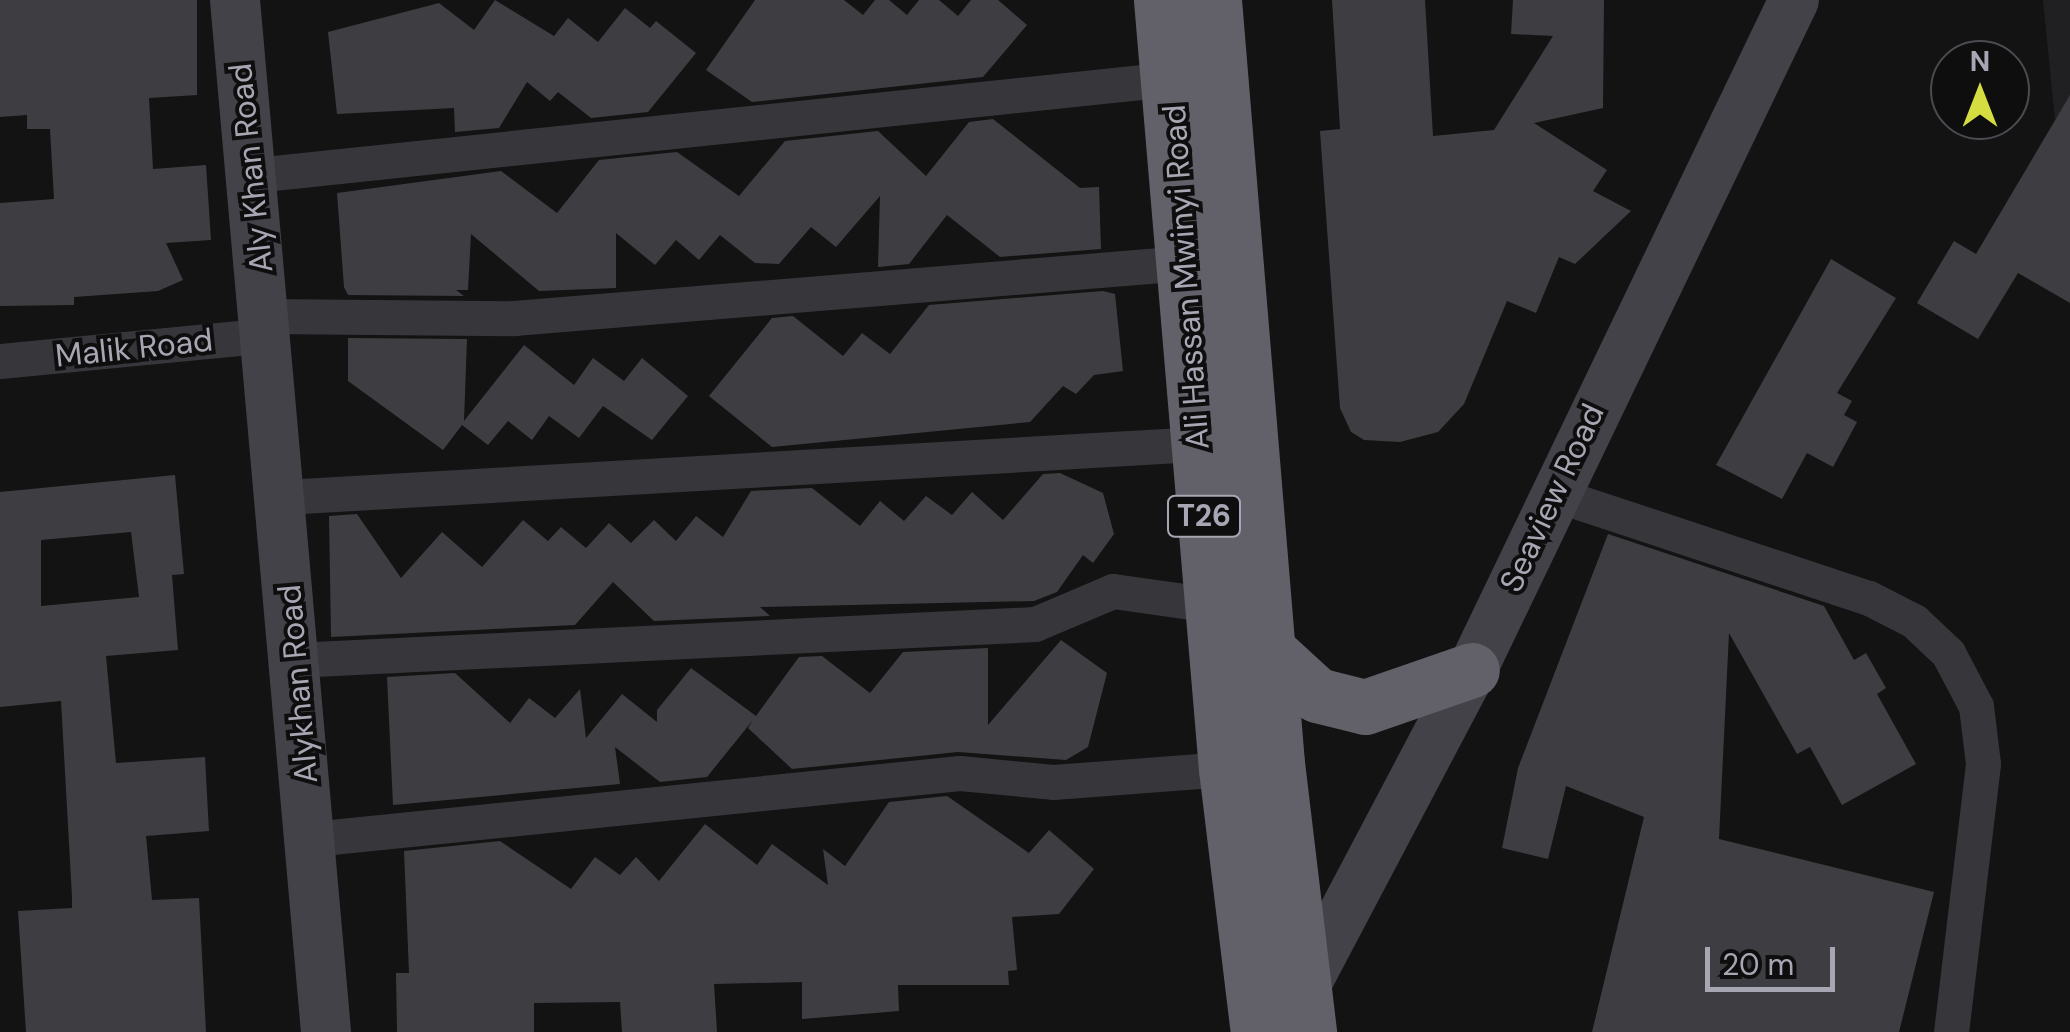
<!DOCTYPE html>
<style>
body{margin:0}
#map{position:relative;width:2070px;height:1032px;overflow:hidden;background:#131314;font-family:"DM Sans",sans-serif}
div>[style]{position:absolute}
.built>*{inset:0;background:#201f21}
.building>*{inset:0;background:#3e3d41}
.street>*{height:35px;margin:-17.5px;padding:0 17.5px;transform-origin:17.5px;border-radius:17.5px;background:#37363b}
.secondary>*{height:50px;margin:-25px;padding:0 25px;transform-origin:25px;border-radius:25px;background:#434249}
.highway>*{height:55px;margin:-27.5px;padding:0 27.5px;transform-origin:27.5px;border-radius:27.5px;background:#626169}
span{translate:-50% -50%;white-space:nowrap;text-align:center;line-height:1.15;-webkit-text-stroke:8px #0e0e0f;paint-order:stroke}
.shield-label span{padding:2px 8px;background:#0e0e0f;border:2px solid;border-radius:8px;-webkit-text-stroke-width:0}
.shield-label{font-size:30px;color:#a7a6b3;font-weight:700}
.street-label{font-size:32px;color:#a7a6b3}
.north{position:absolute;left:1930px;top:40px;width:100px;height:100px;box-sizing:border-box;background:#0e0e0f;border:2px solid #4b4b51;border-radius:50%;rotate:0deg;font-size:28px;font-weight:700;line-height:40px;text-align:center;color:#a7a6b3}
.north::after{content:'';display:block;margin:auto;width:35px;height:45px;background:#d5de41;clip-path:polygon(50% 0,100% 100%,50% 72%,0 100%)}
.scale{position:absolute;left:1705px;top:947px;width:130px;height:45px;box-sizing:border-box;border:5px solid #a7a6b3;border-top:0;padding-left:12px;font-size:30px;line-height:35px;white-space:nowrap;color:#a7a6b3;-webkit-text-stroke:8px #0e0e0f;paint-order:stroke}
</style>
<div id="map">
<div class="built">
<i style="clip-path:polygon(2043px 0,2070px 0,2070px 155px,2058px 150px)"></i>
</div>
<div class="building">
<i style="clip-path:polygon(0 0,197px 0,197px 95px,149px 98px,153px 169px,206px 165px,211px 240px,166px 243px,183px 280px,158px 291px,74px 297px,74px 305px,0 306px,0 203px,54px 199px,50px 129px,27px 129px,27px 115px,0 117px)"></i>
<i style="clip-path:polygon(495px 0,554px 36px,568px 18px,598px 42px,625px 8px,650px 28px,656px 21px,696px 53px,648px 112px,591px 118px,558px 92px,550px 101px,527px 82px,499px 128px,455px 132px,454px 108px,337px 114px,328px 32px,439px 3px,474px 30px)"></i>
<i style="clip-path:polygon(755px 0,844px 0,863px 15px,875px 0,889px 0,907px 15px,919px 0,939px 0,958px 16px,971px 0,998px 0,1027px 25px,983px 77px,752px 102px,706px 70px)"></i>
<i style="clip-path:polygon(1332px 0,1425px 0,1433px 136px,1494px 130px,1553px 36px,1511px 34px,1513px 0,1604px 0,1603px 108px,1534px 123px,1607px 170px,1593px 191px,1631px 211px,1575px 264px,1559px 257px,1536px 313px,1507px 301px,1464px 404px,1438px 432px,1400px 442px,1364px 440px,1351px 432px,1340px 408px,1320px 131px,1340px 129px)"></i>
<i style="clip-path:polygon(2070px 95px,2070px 303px,2018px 273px,1978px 339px,1917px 303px,1954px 241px,1976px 254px)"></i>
<i style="clip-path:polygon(993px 119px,1080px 188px,1099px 187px,1101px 249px,1000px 257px,947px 215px,909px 264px,878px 267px,880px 196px,836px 247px,811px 227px,779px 264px,755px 263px,720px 235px,699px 260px,676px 240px,655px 265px,616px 233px,616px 288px,539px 291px,471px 234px,468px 290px,456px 290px,464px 296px,348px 295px,344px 287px,337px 193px,501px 171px,557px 213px,599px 160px,677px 152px,739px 196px,785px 141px,878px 131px,926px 176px,969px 122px)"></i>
<i style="clip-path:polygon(1831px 259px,1896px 298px,1837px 393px,1852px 401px,1844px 415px,1857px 422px,1833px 467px,1807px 453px,1782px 499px,1716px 465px)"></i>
<i style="clip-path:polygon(1103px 291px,1115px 294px,1123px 371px,1094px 375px,1076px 394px,1063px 386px,1030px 422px,772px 447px,709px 396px,772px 318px,793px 316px,843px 356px,862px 333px,890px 354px,929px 305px)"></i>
<i style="clip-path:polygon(348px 338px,467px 339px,464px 421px,524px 345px,574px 385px,593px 358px,624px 381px,642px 358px,688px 396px,652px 440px,603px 406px,579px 438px,549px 416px,532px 440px,508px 421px,488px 445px,462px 425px,443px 450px,348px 381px)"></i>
<i style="clip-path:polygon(1060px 473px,1103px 493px,1114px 534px,1093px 563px,1083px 555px,1057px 592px,1034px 601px,760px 607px,770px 616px,654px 621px,613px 582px,575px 625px,331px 637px,329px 516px,357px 514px,401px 578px,442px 532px,482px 567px,523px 520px,548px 541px,561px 527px,586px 548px,609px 523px,631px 543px,654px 520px,676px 541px,696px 516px,723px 537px,751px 491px,812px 488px,860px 526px,880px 501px,904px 521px,926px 496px,952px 515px,972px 492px,1003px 520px,1043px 474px)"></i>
<i style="clip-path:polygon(evenodd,175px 475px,184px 574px,172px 575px,178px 650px,106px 656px,116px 763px,205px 757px,209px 831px,146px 836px,152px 900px,199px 898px,206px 1032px,26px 1032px,18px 911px,72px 908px,72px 897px,61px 701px,0 707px,0 492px,175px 475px,131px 532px,139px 597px,41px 606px,41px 540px,131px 532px)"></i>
<i style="clip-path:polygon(1608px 534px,1824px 606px,1854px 660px,1866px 653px,1886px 688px,1877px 694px,1916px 764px,1842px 805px,1810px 747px,1797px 754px,1729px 633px,1719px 839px,1934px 892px,1899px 1032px,1592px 1032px,1644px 817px,1566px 786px,1548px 859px,1502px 848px,1518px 768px)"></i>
<i style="clip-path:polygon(1061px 640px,1107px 673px,1088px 747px,1066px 760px,958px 752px,792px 769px,748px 728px,753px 720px,707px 777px,660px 782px,615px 747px,620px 784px,393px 805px,387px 677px,455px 673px,510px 723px,529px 698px,555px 718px,580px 689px,586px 738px,622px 694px,657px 722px,657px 710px,691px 668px,756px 716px,799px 657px,822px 656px,870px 693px,903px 652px,988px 648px,988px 725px)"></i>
<i style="clip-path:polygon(947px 796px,1029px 853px,1049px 830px,1094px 869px,1059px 914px,1012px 917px,1017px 970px,1008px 971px,1009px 985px,898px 985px,899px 1011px,802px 1019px,802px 982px,714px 984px,717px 1032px,622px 1032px,620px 1002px,534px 1003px,534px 1032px,397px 1032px,396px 973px,409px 973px,404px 851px,500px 841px,571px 889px,595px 857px,620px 875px,636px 857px,659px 881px,705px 824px,757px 865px,772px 844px,828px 885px,823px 849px,845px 866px,889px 802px)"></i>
</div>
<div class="street">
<i style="left:254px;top:175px;width:922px;rotate:-5.98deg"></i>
<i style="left:265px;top:316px;width:249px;rotate:0.5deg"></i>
<i style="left:514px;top:318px;width:673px;rotate:-4.69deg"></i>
<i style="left:0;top:361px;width:269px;rotate:-5.5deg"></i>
<i style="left:1554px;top:494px;width:332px;rotate:18.3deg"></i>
<i style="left:1869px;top:598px;width:51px;rotate:27.1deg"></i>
<i style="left:1914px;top:621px;width:47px;rotate:43.3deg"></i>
<i style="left:1948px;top:653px;width:60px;rotate:62.2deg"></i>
<i style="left:1976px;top:706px;width:58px;rotate:83.1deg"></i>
<i style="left:1983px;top:764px;width:270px;rotate:96.8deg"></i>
<i style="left:284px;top:497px;width:917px;rotate:-3.32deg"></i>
<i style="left:294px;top:660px;width:742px;rotate:-2.78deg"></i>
<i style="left:1035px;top:624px;width:85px;rotate:-22.9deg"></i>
<i style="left:1113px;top:591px;width:99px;rotate:8.1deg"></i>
<i style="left:312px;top:839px;width:651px;rotate:-5.82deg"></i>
<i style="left:960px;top:773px;width:93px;rotate:5.5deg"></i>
<i style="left:1053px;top:782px;width:173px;rotate:-4.3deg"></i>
</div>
<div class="secondary">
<i style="left:235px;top:0;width:1036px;rotate:84.96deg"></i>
<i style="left:1294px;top:1007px;width:381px;rotate:-62.2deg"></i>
<i style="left:1472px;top:670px;width:743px;rotate:-64.33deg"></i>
</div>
<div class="highway">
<i style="left:1161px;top:0;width:772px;rotate:85.17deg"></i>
<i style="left:1226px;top:769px;width:265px;rotate:83.1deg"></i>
<i style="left:1214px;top:0;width:766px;rotate:85.28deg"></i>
<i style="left:1277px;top:763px;width:271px;rotate:83.2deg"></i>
<i style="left:1269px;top:651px;width:65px;rotate:42.5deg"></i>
<i style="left:1317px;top:695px;width:49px;rotate:14deg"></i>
<i style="left:1365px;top:707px;width:113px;rotate:-19.1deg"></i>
</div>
<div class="shield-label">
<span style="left:1204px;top:516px">T26</span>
</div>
<div class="street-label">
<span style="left:251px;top:168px;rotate:-96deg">Aly Khan Road</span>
<span style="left:1186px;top:277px;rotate:-94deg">Ali Hassan Mwinyi Road</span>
<span style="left:134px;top:348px;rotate:-6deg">Malik Road</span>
<span style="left:1552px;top:498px;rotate:-65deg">Seaview Road</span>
<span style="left:298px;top:684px;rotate:-95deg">Alykhan Road</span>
</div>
<div class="north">N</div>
<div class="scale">20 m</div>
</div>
